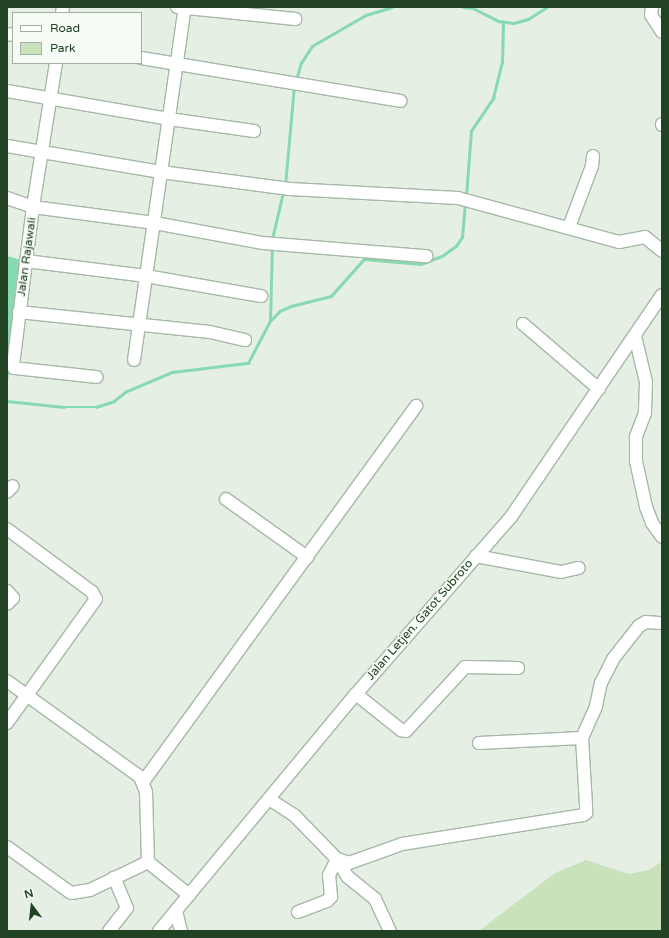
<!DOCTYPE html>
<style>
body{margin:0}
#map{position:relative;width:669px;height:938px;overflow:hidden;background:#e5efe4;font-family:"Varela Round",sans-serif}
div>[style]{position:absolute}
.green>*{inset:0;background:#cae2bb}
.water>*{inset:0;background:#87d9b0}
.stream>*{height:2.5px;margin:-1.25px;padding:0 1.25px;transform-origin:1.25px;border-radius:1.25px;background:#87d9b0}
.roads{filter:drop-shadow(1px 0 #a6b8a7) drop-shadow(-1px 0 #a6b8a7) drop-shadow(0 1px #a6b8a7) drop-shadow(0 -1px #a6b8a7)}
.minor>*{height:12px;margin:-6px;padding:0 6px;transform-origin:6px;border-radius:6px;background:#fff}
span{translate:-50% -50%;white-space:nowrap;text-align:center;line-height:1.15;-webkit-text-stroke:3px #f6fbf5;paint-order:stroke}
.street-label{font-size:12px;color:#214324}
.frame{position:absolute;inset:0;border:8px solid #214324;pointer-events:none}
.legend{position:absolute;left:12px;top:12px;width:130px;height:52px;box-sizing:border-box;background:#f6fbf5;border:1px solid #a1b1a1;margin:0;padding:5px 7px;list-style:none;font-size:12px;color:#214324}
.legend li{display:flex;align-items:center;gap:8px;height:20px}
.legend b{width:20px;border:1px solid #a1b1a1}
.north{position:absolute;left:12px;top:886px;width:40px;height:40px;-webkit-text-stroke:3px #f6fbf5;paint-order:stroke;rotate:345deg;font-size:11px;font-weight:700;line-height:16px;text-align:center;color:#214324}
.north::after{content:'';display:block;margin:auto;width:14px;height:18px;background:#214324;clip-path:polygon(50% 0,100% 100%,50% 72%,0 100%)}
</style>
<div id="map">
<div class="green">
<i style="clip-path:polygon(586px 860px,629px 874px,648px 870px,662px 862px,662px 931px,479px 931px,555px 873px)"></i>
</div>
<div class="water">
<i style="clip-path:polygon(7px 256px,22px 260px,7px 390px)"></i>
</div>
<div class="stream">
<i style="left:463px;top:7px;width:10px;rotate:6deg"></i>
<i style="left:473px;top:8px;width:29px;rotate:27deg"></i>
<i style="left:499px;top:21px;width:15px;rotate:8deg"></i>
<i style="left:514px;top:23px;width:15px;rotate:-16deg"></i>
<i style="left:528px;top:19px;width:22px;rotate:-32deg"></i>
<i style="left:296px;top:80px;width:18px;rotate:-74deg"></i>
<i style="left:301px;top:63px;width:20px;rotate:-57deg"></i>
<i style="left:312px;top:46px;width:62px;rotate:-29.9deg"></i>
<i style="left:366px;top:15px;width:27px;rotate:-17deg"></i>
<i style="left:285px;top:185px;width:99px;rotate:-84.8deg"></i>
<i style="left:466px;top:196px;width:65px;rotate:-85.6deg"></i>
<i style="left:471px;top:131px;width:40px;rotate:-56deg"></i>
<i style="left:493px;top:98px;width:36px;rotate:-76deg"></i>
<i style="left:502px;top:63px;width:41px;rotate:-88.6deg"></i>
<i style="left:272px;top:239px;width:48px;rotate:-76.8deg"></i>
<i style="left:270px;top:321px;width:14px;rotate:-45deg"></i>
<i style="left:280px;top:311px;width:12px;rotate:-24deg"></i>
<i style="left:291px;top:306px;width:41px;rotate:-14deg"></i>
<i style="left:331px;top:296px;width:50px;rotate:-48.3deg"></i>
<i style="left:364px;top:259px;width:57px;rotate:5deg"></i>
<i style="left:421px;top:264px;width:22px;rotate:-21deg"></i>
<i style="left:442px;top:256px;width:17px;rotate:-36deg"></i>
<i style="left:456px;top:246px;width:11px;rotate:-56deg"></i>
<i style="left:462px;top:237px;width:33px;rotate:-85deg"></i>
<i style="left:7px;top:401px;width:57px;rotate:6deg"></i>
<i style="left:64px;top:407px;width:32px"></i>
<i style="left:96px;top:407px;width:19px;rotate:-18deg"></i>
<i style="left:114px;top:401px;width:14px;rotate:-39deg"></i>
<i style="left:125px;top:392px;width:51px;rotate:-23.1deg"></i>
<i style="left:172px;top:372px;width:77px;rotate:-6.8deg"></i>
<i style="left:248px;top:363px;width:47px;rotate:-62.4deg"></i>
<i style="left:270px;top:321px;width:75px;rotate:-88.5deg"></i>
</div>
<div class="roads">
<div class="minor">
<i style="left:177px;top:7px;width:119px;rotate:5.8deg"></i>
<i style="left:652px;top:7px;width:8px;rotate:97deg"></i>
<i style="left:651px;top:15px;width:20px;rotate:57deg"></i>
<i style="left:62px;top:13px;width:6px;rotate:-81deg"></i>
<i style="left:7px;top:34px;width:6px;rotate:9deg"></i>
<i style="left:141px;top:58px;width:263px;rotate:9.4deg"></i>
<i style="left:56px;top:63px;width:146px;rotate:99.1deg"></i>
<i style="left:33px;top:207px;width:159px;rotate:97.2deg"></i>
<i style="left:13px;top:365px;width:3px;rotate:72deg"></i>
<i style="left:14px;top:368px;width:83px;rotate:6.2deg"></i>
<i style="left:7px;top:91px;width:164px;rotate:9.8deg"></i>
<i style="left:169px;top:119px;width:86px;rotate:8deg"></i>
<i style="left:662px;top:125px;width:1px;rotate:-90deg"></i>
<i style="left:7px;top:146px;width:156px;rotate:9.6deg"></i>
<i style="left:161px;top:172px;width:130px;rotate:7.5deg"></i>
<i style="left:290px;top:189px;width:168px;rotate:3.1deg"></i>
<i style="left:458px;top:198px;width:167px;rotate:15.3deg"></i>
<i style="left:619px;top:242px;width:26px;rotate:-11deg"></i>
<i style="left:645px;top:237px;width:22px;rotate:39deg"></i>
<i style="left:7px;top:198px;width:28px;rotate:19deg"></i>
<i style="left:33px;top:207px;width:123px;rotate:7.5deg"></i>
<i style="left:155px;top:223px;width:110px;rotate:10.5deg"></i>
<i style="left:263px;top:243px;width:164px;rotate:4.6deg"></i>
<i style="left:569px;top:227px;width:65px;rotate:-69.3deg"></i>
<i style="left:592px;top:166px;width:10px;rotate:-84deg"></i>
<i style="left:26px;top:261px;width:121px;rotate:7.1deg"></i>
<i style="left:146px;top:276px;width:117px;rotate:9.9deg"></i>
<i style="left:19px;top:312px;width:192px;rotate:6deg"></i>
<i style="left:210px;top:332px;width:36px;rotate:13deg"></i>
<i style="left:523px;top:324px;width:100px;rotate:40.5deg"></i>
<i style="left:635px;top:336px;width:47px;rotate:76.6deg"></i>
<i style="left:646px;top:382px;width:31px;rotate:92deg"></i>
<i style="left:645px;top:413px;width:26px;rotate:111deg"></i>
<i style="left:636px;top:437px;width:24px;rotate:90deg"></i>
<i style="left:636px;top:461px;width:47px;rotate:77.7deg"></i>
<i style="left:646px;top:507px;width:17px;rotate:69deg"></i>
<i style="left:652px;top:523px;width:17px;rotate:54deg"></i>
<i style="left:134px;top:360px;width:357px;rotate:-81.8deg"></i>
<i style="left:7px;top:492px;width:8px;rotate:-45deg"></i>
<i style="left:226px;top:499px;width:100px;rotate:35.6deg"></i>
<i style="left:7px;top:529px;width:106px;rotate:36.5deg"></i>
<i style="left:92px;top:592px;width:8px;rotate:60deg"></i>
<i style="left:96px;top:599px;width:153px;rotate:125.7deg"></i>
<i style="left:476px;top:556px;width:86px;rotate:10.7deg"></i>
<i style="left:561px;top:572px;width:18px;rotate:-13deg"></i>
<i style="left:7px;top:591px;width:9px;rotate:49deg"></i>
<i style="left:13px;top:598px;width:8px;rotate:135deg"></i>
<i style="left:7px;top:681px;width:164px;rotate:35.8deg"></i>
<i style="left:140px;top:777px;width:16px;rotate:68deg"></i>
<i style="left:146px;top:792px;width:70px;rotate:88.4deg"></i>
<i style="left:148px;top:862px;width:64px;rotate:154.2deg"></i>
<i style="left:90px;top:890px;width:19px;rotate:171deg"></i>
<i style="left:71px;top:893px;width:79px;rotate:-144.3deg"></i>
<i style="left:356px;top:694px;width:58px;rotate:38.7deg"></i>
<i style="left:401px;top:730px;width:5px;rotate:11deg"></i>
<i style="left:406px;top:731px;width:87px;rotate:-47.3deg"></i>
<i style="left:465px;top:667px;width:53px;rotate:1.1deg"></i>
<i style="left:479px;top:743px;width:103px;rotate:-2.8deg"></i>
<i style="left:143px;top:782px;width:465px;rotate:-54deg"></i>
<i style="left:269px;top:799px;width:30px;rotate:33deg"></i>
<i style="left:294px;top:815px;width:62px;rotate:45.7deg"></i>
<i style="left:337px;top:859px;width:13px;rotate:18deg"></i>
<i style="left:349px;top:863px;width:56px;rotate:-19.7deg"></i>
<i style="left:402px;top:844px;width:183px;rotate:-9.1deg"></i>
<i style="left:583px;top:815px;width:4px;rotate:-34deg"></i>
<i style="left:586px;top:813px;width:8px;rotate:-90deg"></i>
<i style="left:586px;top:805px;width:67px;rotate:-93.4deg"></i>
<i style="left:582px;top:738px;width:35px;rotate:-66deg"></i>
<i style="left:596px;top:706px;width:24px;rotate:-78deg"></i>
<i style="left:601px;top:683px;width:27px;rotate:-63deg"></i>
<i style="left:613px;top:659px;width:42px;rotate:-51.8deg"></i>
<i style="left:639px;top:626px;width:8px;rotate:-30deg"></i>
<i style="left:646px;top:622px;width:16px;rotate:4deg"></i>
<i style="left:148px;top:862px;width:53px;rotate:38.8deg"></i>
<i style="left:176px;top:911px;width:21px;rotate:76deg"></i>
<i style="left:298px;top:912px;width:31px;rotate:-21deg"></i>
<i style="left:327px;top:901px;width:6px;rotate:-45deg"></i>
<i style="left:331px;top:897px;width:22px;rotate:-95deg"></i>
<i style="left:329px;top:875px;width:18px;rotate:-63deg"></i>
<i style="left:337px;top:859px;width:21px;rotate:59deg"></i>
<i style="left:348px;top:877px;width:35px;rotate:39deg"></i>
<i style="left:375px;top:899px;width:35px;rotate:65deg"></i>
<i style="left:109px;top:931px;width:29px;rotate:-52deg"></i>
<i style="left:127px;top:908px;width:33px;rotate:-113deg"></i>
<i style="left:159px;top:931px;width:308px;rotate:-50.3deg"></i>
<i style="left:356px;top:694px;width:235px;rotate:-48.8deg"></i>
<i style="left:511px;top:517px;width:268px;rotate:-55.8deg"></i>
</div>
</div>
<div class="street-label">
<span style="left:27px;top:257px;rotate:-82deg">Jalan Rajawali</span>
<span style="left:420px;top:620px;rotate:-49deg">Jalan Letjen. Gatot Subroto</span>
</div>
<div class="frame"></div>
<ul class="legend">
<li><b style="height:5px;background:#fff"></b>Road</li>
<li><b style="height:11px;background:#cae2bb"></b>Park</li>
</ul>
<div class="north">N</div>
</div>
